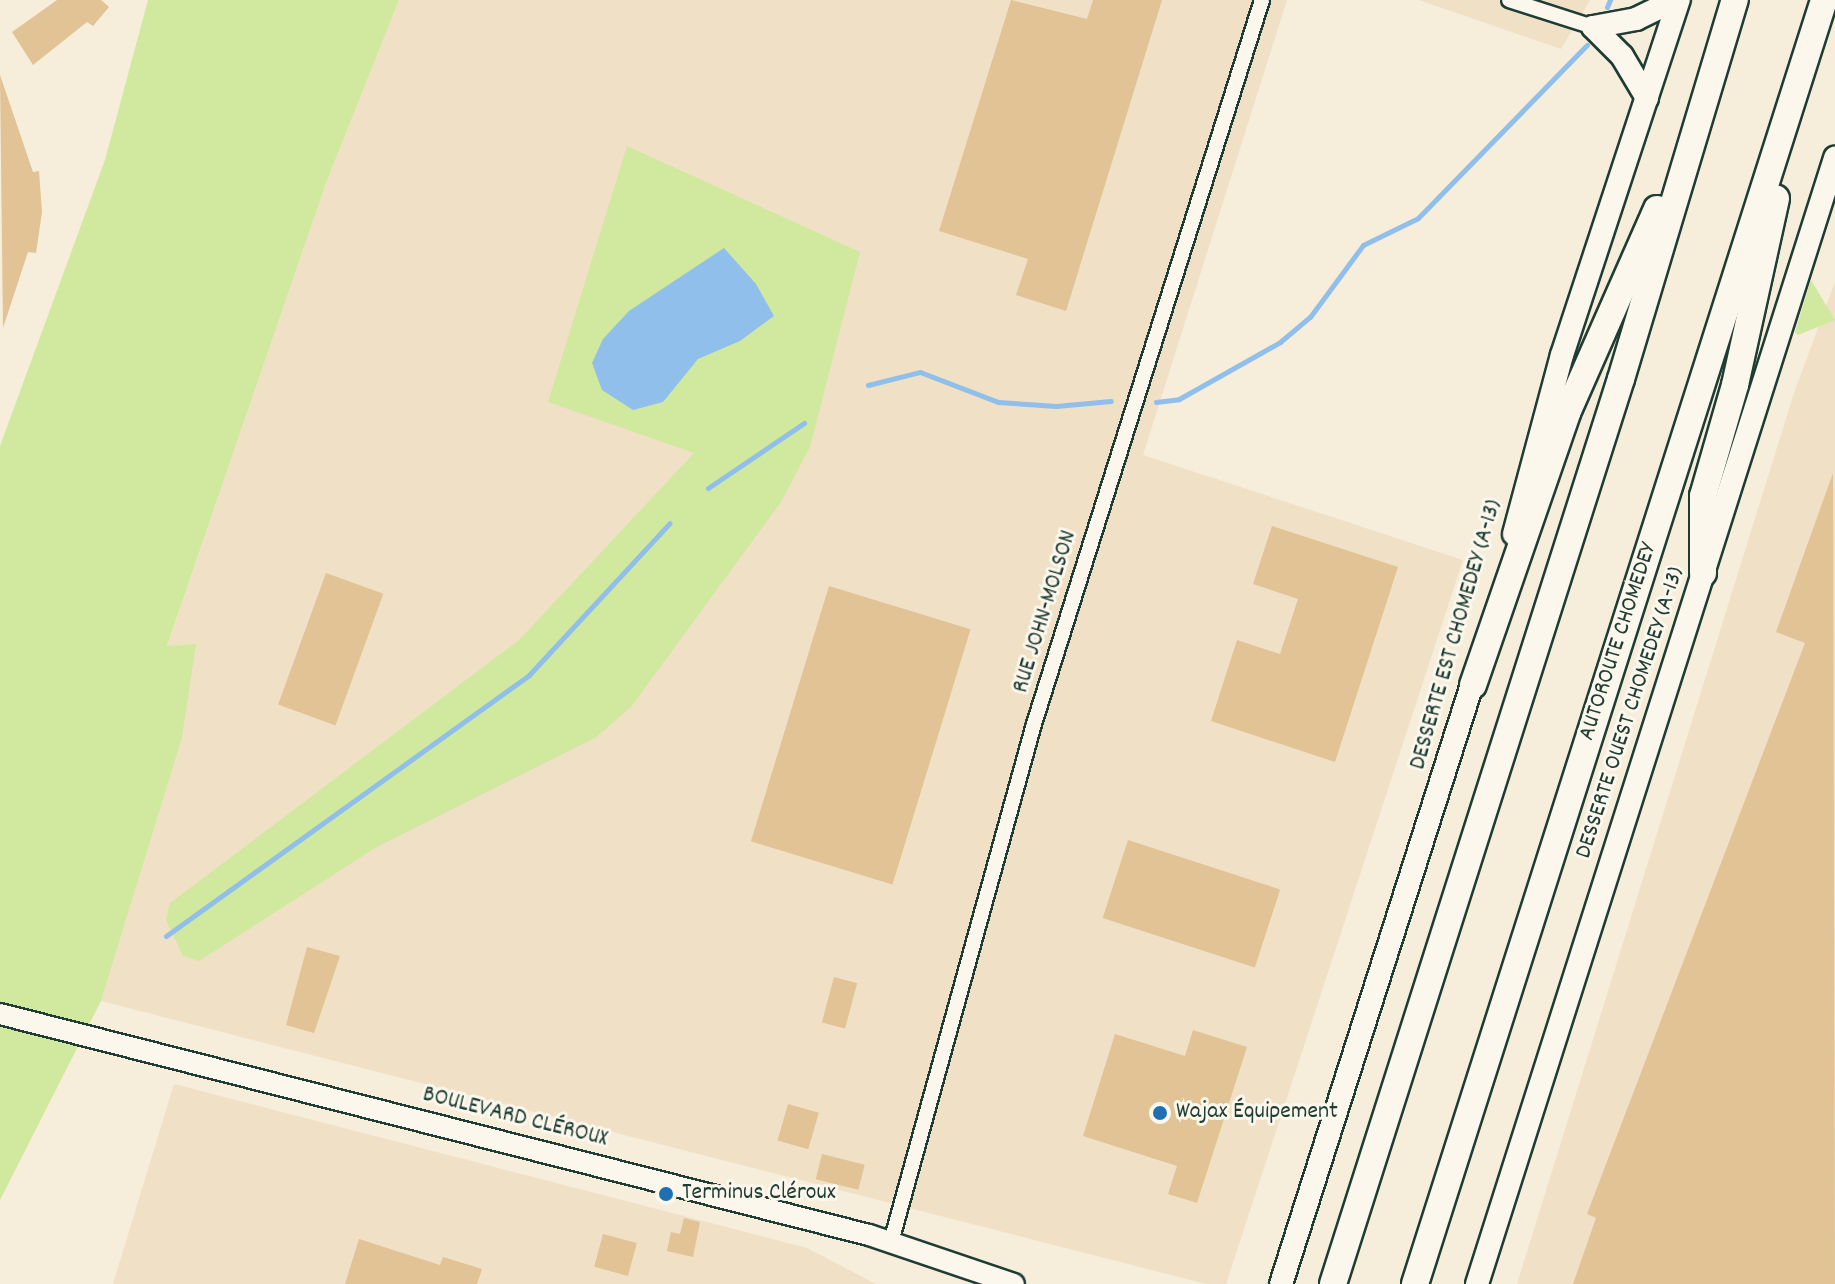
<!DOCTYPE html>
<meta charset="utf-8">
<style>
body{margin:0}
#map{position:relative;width:1835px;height:1284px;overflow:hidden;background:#f6eddb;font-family:Dekko,sans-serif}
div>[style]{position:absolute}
.built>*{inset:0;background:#f0e0c6}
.green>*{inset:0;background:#d0e99f}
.water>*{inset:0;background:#8fbfea}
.stream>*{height:5px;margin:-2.5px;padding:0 2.5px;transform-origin:2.5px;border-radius:2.5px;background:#8fbfea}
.building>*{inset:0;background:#e1c395;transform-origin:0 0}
.roads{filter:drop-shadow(2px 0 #1f3d34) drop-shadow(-2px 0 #1f3d34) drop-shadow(0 2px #1f3d34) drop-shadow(0 -2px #1f3d34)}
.street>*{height:14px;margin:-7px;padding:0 7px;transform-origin:7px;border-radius:7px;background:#fbf7ec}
.secondary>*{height:20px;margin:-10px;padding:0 10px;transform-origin:10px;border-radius:10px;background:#fbf7ec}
.primary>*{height:22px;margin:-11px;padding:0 11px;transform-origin:11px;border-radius:11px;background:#fbf7ec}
.highway>*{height:26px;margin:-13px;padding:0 13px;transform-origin:13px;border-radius:13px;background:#fbf7ec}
.dots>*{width:22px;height:22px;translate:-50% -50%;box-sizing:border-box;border:4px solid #fbf7ec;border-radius:50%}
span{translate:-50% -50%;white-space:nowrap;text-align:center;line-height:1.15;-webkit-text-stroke:6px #fbf7ec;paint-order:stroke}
.street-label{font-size:24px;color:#1f3d34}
.poi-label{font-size:24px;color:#1f3d34}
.left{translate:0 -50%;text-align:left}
</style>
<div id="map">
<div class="built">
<i style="clip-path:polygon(399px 0,1287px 0,1143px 455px,1463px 560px,1226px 1284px,1206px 1284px,101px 1001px,182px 738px,195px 644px,167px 647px,326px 183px)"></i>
<i style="clip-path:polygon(1419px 0,1590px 0,1561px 49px)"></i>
<i style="clip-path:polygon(1835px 282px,1835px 1284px,1517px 1284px,1794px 393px)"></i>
<i style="clip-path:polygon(174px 1084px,807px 1248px,876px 1284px,113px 1284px)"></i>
</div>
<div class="green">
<i style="clip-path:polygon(148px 0,399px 0,326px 183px,167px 646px,196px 644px,182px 738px,101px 1001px,0 1200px,0 446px,105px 160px)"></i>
<i style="clip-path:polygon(627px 146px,860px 252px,810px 447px,781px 502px,631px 707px,595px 738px,375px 848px,199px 961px,183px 956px,166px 920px,170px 903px,519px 640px,694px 453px,548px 402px)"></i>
<i style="clip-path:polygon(1811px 280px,1835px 320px,1798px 335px,1795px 332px)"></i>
</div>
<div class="water">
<i style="clip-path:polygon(724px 248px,756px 284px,774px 316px,740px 341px,698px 359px,663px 402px,633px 410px,602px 390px,592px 363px,603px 339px,629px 311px)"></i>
</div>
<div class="stream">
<i style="left:1607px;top:7px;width:8px;rotate:-67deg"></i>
<i style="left:868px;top:385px;width:54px;rotate:-14deg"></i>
<i style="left:920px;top:372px;width:84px;rotate:21deg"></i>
<i style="left:998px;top:402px;width:58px;rotate:3.9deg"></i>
<i style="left:1056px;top:406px;width:55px;rotate:-5.2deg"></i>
<i style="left:1156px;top:402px;width:23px;rotate:-7deg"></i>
<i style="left:1179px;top:399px;width:116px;rotate:-29.4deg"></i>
<i style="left:1280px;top:342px;width:39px;rotate:-40deg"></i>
<i style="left:1310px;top:317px;width:89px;rotate:-53.6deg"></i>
<i style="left:1363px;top:245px;width:61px;rotate:-26.1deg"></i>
<i style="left:1418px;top:218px;width:242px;rotate:-45.7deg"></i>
<i style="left:708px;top:488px;width:116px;rotate:-34.1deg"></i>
<i style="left:166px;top:936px;width:447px;rotate:-35.7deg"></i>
<i style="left:529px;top:675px;width:207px;rotate:-47.2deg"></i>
</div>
<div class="building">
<i style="clip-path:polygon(57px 0,101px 0,109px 7px,93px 26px,87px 22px,33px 65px,12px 32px)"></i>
<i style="clip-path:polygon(1011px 0,1087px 19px,1093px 0,1162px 0,1066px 311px,1016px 295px,1028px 259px,939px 231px)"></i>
<i style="clip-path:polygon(0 75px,33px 172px,39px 171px,42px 212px,36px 253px,28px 252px,3px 328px)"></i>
<i style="clip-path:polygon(1833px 473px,1835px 1284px,1573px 1284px,1596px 1218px,1587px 1214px,1805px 643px,1776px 632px)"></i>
<i style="clip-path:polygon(1272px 526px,1398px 567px,1335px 762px,1211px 721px,1237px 640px,1280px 654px,1298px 599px,1253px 584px)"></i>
<i style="left:326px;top:573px;width:61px;height:140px;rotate:20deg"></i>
<i style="left:829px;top:586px;width:148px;height:267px;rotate:17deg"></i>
<i style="left:1128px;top:840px;width:160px;height:82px;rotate:18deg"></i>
<i style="clip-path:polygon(307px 947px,340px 956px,314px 1033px,286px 1025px)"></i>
<i style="left:834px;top:977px;width:24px;height:47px;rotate:15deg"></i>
<i style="clip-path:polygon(1193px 1030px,1247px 1047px,1197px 1203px,1168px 1194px,1177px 1166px,1083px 1136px,1115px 1034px,1185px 1056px)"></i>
<i style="left:788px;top:1104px;width:32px;height:38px;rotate:16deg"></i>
<i style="left:822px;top:1154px;width:44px;height:26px;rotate:14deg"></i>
<i style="clip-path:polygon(684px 1218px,700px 1222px,693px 1257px,667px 1251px,671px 1232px,680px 1234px)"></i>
<i style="left:603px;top:1234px;width:35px;height:34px;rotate:15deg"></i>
<i style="clip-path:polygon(359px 1239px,440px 1265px,443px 1257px,482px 1269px,477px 1284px,345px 1284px)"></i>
</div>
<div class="roads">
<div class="street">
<i style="left:1509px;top:0;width:88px;rotate:17.8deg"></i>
<i style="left:891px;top:1242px;width:537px;rotate:-74.57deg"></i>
<i style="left:1034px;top:724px;width:759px;rotate:-72.52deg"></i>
</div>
<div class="secondary">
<i style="left:0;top:1014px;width:897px;rotate:14.27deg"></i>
<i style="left:869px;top:1235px;width:153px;rotate:18.7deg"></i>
</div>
<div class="primary">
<i style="left:1593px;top:27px;width:41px;rotate:45deg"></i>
<i style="left:1622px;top:56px;width:49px;rotate:59.2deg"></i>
<i style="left:1593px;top:27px;width:44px;rotate:-10.5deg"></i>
<i style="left:1636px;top:19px;width:43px;rotate:-26deg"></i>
<i style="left:1514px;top:534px;width:185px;rotate:-75deg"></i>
<i style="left:1562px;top:355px;width:374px;rotate:-71.8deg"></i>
<i style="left:1281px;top:1284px;width:642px;rotate:-72.33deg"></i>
<i style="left:1477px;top:1284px;width:1182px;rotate:-72.36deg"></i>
</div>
<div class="highway">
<i style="left:1703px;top:573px;width:77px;rotate:-90deg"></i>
<i style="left:1703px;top:496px;width:116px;rotate:-73.9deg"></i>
<i style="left:1735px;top:385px;width:191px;rotate:-77.6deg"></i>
<i style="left:1473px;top:685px;width:288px;rotate:-70.9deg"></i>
<i style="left:1567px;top:413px;width:223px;rotate:-66.2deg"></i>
<i style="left:1333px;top:1284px;width:950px;rotate:-72.35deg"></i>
<i style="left:1621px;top:379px;width:396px;rotate:-73.3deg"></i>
<i style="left:1415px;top:1284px;width:1348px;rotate:-72.33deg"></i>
</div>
</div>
<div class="dots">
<i style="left:1160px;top:1113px;background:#1f6fb2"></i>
<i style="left:666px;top:1194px;background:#1f6fb2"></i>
</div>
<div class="street-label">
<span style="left:1046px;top:612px;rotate:-73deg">RUE JOHN-MOLSON</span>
<span style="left:1457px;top:635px;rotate:-74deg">DESSERTE EST CHOMEDEY (A-13)</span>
<span style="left:1619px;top:642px;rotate:-72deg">AUTOROUTE CHOMEDEY</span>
<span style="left:1631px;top:713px;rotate:-72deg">DESSERTE OUEST CHOMEDEY (A-13)</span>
<span style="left:515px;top:1118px;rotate:14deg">BOULEVARD CLÉROUX</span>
</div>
<div class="poi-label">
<span class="left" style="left:1176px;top:1113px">Wajax Équipement</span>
<span class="left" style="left:682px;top:1194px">Terminus Cléroux</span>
</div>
</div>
